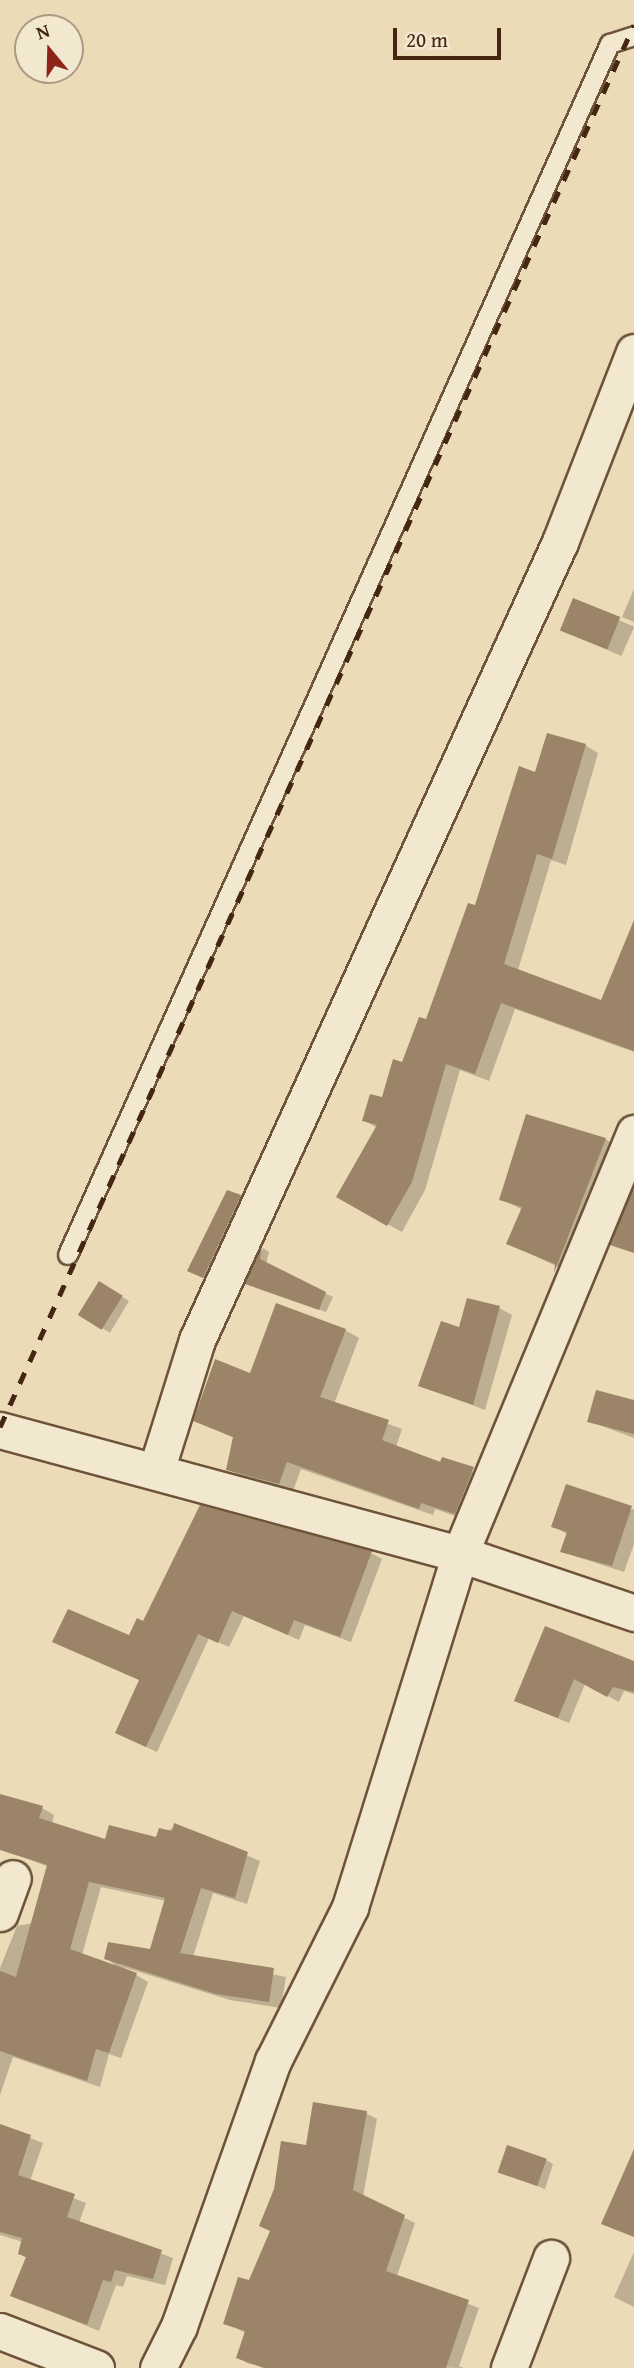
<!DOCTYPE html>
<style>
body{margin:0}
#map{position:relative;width:634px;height:2368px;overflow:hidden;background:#ebdbb7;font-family:"Gentium Book Plus",serif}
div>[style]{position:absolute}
.shadow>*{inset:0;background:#0003;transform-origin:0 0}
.building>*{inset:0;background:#9b8467;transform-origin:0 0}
.roads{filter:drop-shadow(2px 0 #6e533a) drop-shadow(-2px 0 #6e533a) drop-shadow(0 2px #6e533a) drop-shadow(0 -2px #6e533a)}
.service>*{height:18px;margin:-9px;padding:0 9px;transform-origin:9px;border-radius:9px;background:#f2e8d0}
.minor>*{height:35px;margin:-17.5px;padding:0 17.5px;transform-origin:17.5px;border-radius:17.5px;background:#f2e8d0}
.rail>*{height:5px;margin-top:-2.5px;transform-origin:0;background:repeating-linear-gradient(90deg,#442611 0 12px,transparent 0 24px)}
span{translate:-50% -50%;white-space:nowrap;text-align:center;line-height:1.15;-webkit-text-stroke:7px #f2e8d0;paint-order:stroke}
.north{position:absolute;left:14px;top:14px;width:70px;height:70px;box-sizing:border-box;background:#f2e8d0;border:2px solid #ac9a84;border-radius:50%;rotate:341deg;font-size:19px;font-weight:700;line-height:28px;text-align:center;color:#442611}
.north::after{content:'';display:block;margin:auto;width:24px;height:32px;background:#8f2418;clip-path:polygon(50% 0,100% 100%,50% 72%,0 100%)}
.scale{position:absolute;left:393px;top:28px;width:108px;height:32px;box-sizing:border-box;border:4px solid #442611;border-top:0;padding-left:9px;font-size:21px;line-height:24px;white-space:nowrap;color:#442611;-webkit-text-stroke:5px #f2e8d0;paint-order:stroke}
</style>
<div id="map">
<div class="shadow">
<i style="clip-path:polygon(634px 589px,634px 622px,622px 617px)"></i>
<i style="left:574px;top:600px;width:66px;height:32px;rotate:24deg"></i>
<i style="clip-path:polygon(585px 745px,598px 753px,566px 865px,551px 860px,518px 970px,602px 1002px,634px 929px,634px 1052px,515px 1009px,489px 1081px,460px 1070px,425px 1190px,402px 1232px,338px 1197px,377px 1128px,364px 1120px,383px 1099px,427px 1022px,536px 774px)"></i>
<i style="clip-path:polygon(605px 1139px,622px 1149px,572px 1281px,556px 1266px,509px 1244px,523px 1210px,501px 1199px)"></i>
<i style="clip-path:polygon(240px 1197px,247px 1201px,211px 1281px,196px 1274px)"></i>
<i style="clip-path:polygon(263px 1248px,269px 1252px,266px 1264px,333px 1297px,326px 1312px,247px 1283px)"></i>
<i style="left:99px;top:1283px;width:35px;height:37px;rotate:31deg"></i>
<i style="clip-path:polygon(499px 1308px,512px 1315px,485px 1410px,420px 1385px,460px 1330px)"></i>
<i style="clip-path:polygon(345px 1330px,359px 1338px,334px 1404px,402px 1429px,396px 1447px,487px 1477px,469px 1521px,435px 1509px,433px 1515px,301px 1469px,293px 1491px,242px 1477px,228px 1469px,234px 1438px,195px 1420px,251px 1375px)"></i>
<i style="clip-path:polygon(634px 1402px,634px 1438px,589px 1421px)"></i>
<i style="clip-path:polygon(634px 1509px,634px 1544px,624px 1572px,562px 1552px,568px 1535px,554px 1526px)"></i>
<i style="clip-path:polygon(371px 1553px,382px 1559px,351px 1642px,305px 1625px,299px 1640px,244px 1616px,229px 1647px,209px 1638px,157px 1752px,128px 1739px,141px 1681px,130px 1638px,144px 1623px)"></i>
<i style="clip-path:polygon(546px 1628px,634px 1663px,634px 1694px,624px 1691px,619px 1702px,585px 1684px,569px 1723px,527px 1706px)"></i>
<i style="clip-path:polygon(evenodd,0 1796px,42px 1808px,54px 1815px,52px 1824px,106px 1841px,157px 1839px,175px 1826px,260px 1861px,247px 1904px,213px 1893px,193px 1957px,286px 1977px,281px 2008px,230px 2000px,123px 1967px,148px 1982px,121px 2058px,109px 2054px,100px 2087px,13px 2057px,0 2095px,0 1968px,17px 1926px,33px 1923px,49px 1867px,0 1848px,0 1796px,101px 1887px,166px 1901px,151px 1951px,106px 1958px,120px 1969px,82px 1955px,101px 1887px)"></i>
<i style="clip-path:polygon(366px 2113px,377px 2119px,363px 2197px,415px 2223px,397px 2276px,479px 2308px,459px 2366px,464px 2368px,249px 2364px,238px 2358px,246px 2333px,225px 2323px,250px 2282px,308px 2146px)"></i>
<i style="clip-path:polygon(0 2126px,43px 2143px,30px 2181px,86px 2203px,79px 2223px,173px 2258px,165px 2285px,127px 2276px,123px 2287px,116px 2285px,99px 2331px,12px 2295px,27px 2258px,20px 2254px,23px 2242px,0 2235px)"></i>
<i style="clip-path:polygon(546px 2160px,553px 2164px,545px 2189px,499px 2172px)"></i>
<i style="clip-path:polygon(634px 2252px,634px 2307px,614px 2297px)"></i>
</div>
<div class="building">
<i style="left:573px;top:598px;width:51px;height:35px;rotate:22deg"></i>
<i style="clip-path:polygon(547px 733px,586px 744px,552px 859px,537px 854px,504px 964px,601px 1000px,634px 920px,634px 1051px,501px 1003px,475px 1074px,446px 1064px,412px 1182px,387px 1226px,336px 1197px,377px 1125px,362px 1121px,370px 1094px,382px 1097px,393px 1059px,402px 1062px,419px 1017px,426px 1019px,468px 903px,475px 905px,519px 766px,535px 772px)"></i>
<i style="clip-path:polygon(526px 1114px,606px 1138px,554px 1273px,555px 1264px,506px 1244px,522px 1207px,499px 1200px)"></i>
<i style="clip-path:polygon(633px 1187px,634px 1187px,634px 1253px,610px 1245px)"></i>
<i style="clip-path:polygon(227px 1190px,241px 1195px,203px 1278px,187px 1271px)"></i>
<i style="clip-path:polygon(262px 1246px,260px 1259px,326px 1292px,319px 1310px,245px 1284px)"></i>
<i style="left:99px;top:1281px;width:28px;height:40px;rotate:32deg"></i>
<i style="clip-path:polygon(467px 1298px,500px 1306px,473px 1405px,418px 1386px,441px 1321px,459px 1327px)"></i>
<i style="clip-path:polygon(276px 1303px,346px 1329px,320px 1397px,389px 1420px,382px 1440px,440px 1462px,442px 1457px,474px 1467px,455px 1514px,421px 1503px,419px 1509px,287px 1462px,279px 1484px,226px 1470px,233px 1437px,193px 1421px,215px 1359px,250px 1373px)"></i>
<i style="clip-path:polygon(596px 1390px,634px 1400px,634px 1434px,587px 1422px)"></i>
<i style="clip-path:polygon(566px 1484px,632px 1506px,612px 1566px,560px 1552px,567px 1532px,551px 1527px)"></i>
<i style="clip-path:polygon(200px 1505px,372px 1551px,340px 1637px,294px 1620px,288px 1635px,232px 1611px,218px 1643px,198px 1634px,146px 1747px,115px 1733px,139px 1680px,52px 1642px,68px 1609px,129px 1635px,137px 1618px,143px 1621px)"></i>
<i style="clip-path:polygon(545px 1626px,634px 1661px,634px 1692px,613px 1687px,607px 1697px,574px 1679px,558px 1718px,514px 1701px)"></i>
<i style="clip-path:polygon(0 1794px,43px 1806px,39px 1818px,105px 1839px,109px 1825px,156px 1837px,159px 1828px,172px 1831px,174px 1823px,248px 1852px,235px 1898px,201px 1888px,180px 1953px,274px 1968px,269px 2002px,216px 1994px,104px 1959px,108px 1942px,150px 1949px,165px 1898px,89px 1882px,70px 1949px,137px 1973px,109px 2053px,96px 2049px,87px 2081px,0 2051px,0 1971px,16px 1977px,47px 1865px,0 1850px)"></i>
<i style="clip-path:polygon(313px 2102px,367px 2111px,353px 2190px,405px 2215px,386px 2271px,469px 2300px,446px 2368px,264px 2368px,236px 2358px,245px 2331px,223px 2324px,238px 2277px,249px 2280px,270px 2231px,259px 2226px,274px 2189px,281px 2141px,306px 2145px)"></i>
<i style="clip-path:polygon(0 2124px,31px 2135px,18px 2175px,75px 2194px,67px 2217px,162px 2250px,153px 2279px,115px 2270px,111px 2282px,103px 2280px,87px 2325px,10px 2296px,26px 2257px,18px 2254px,22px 2238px,0 2232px)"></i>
<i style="left:507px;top:2145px;width:42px;height:29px;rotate:19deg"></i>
<i style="clip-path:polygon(634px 2149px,634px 2237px,601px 2224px)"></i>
</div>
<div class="roads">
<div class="service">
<i style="left:68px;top:1255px;width:1327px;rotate:-65.89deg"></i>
<i style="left:610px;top:44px;width:25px;rotate:-18deg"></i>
</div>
<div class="minor">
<i style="left:0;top:1430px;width:476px;rotate:15.1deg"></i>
<i style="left:460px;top:1554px;width:184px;rotate:18.7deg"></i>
<i style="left:156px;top:1471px;width:137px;rotate:-72.6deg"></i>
<i style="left:197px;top:1340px;width:877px;rotate:-65.54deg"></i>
<i style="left:560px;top:542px;width:204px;rotate:-68.7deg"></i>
<i style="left:0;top:1913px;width:37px;rotate:-70deg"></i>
<i style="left:0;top:2331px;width:103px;rotate:21.1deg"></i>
<i style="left:158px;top:2368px;width:47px;rotate:-63.4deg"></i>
<i style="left:179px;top:2326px;width:281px;rotate:-70.5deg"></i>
<i style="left:273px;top:2061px;width:172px;rotate:-63.4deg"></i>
<i style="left:350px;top:1907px;width:370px;rotate:-72.7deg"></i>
<i style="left:460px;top:1554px;width:456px;rotate:-67.5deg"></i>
<i style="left:509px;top:2368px;width:118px;rotate:-69.1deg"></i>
</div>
</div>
<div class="rail">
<i style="left:0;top:1427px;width:1539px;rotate:-65.67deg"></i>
</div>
<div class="north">N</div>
<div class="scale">20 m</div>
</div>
